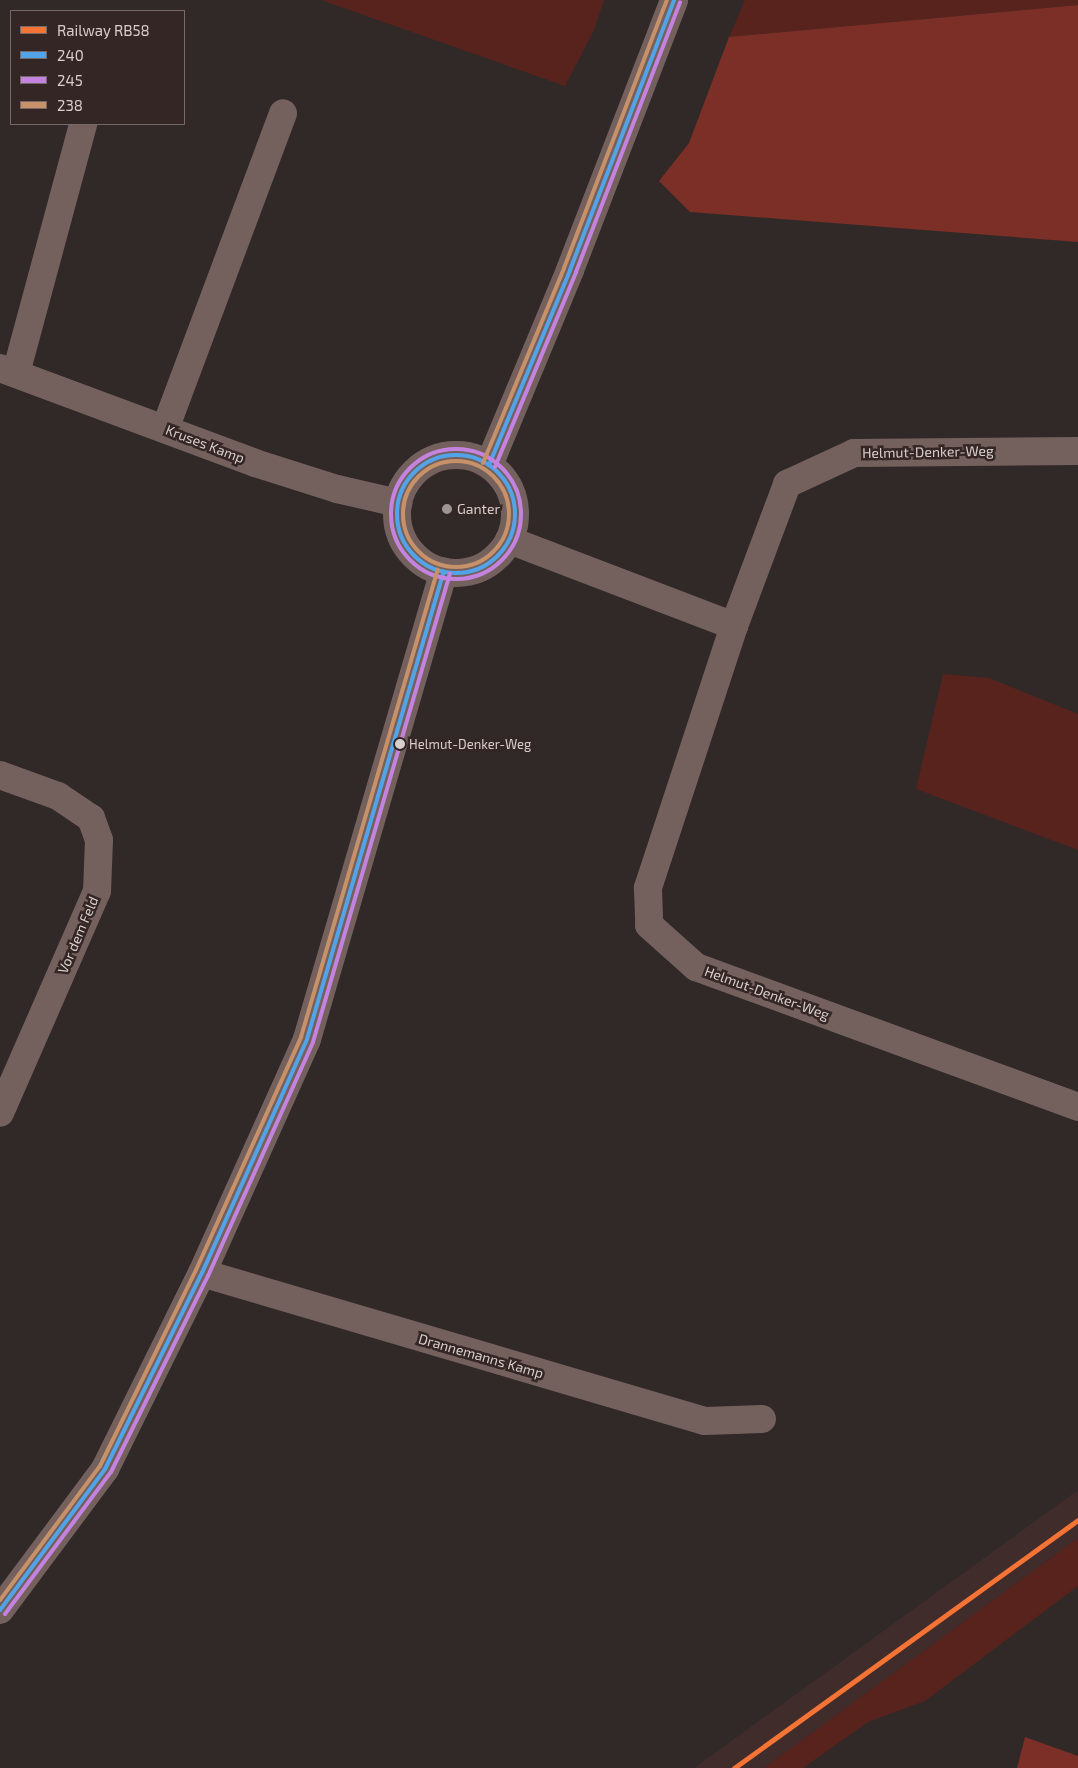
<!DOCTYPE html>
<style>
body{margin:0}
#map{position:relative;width:1078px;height:1768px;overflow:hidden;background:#302928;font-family:"Exo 2",sans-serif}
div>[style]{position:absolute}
.built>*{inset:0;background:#402c2a}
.green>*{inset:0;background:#58231d}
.forest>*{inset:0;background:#7c2f26}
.minor>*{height:28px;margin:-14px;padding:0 14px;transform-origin:14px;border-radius:14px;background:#74615e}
.minor>.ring{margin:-14px;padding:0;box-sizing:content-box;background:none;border:28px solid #74615e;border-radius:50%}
.bus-1>*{height:4px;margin:-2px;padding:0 2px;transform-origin:2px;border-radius:2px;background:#53a3e8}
.bus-1>.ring{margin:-2px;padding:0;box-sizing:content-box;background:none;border:4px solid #53a3e8;border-radius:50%}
.bus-2>*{height:4px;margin:-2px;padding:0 2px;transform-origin:2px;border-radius:2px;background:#c483df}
.bus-2>.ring{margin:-2px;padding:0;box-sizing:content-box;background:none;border:4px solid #c483df;border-radius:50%}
.bus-3>*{height:4px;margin:-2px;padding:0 2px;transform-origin:2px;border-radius:2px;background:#c7916a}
.bus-3>.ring{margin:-2px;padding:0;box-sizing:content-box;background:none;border:4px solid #c7916a;border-radius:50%}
.rail-1>*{height:5px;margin:-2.5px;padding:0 2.5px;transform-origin:2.5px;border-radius:2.5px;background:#f57335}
.dots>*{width:14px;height:14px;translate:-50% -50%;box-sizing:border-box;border:2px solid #342624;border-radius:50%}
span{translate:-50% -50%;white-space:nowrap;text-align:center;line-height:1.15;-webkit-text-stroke:5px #342624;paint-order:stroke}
.bus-label{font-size:13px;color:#d8cfcd}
.left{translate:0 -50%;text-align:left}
.street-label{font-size:14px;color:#d8cfcd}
.poi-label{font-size:14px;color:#d8cfcd}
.legend{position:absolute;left:10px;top:10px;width:175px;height:115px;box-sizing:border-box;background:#342624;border:1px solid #766a68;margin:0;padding:6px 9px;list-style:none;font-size:15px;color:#d8cfcd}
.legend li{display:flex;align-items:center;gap:10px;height:25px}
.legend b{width:25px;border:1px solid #766a68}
</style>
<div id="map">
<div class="built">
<i style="clip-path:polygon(1078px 1490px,1078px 1538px,764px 1768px,694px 1768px)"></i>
</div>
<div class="green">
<i style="clip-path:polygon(321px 0,604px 0,594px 30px,565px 86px)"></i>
<i style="clip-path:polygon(745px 0,1078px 0,1078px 5px,729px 37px)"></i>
<i style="clip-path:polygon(943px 674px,989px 678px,1078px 714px,1078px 850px,916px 789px)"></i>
<i style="clip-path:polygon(1078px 1538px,1078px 1586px,925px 1701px,868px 1722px,803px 1768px,764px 1768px)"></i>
</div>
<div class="forest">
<i style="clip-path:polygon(1078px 5px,1078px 242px,690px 212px,659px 181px,689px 143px,729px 37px)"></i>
<i style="clip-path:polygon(1025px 1737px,1078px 1756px,1078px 1768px,1017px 1768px)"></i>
</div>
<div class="minor">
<i style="left:0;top:368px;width:272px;rotate:20.4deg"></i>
<i style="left:255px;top:463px;width:86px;rotate:17.6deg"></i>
<i style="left:337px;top:489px;width:63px;rotate:12.9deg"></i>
<i style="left:16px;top:373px;width:258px;rotate:-74.9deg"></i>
<i style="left:165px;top:429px;width:337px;rotate:-69.5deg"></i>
<i class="ring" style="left:397px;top:455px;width:90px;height:90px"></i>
<i style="left:489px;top:465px;width:211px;rotate:-67.4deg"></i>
<i style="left:570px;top:270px;width:289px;rotate:-68.9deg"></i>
<i style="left:509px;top:540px;width:241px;rotate:20.9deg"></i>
<i style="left:734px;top:626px;width:276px;rotate:108.2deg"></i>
<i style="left:648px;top:888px;width:37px;rotate:88deg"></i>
<i style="left:649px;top:925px;width:63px;rotate:41.8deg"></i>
<i style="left:696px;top:967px;width:407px;rotate:20.1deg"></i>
<i style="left:734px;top:626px;width:152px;rotate:-69.5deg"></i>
<i style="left:787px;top:484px;width:74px;rotate:-24.8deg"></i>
<i style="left:854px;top:453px;width:224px;rotate:-0.5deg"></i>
<i style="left:0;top:775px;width:62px;rotate:19.9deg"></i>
<i style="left:58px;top:796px;width:40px;rotate:34deg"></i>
<i style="left:91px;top:818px;width:23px;rotate:70deg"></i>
<i style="left:99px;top:840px;width:51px;rotate:92.2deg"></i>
<i style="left:97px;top:891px;width:242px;rotate:113.6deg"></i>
<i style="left:202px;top:1273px;width:524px;rotate:16.4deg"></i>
<i style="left:705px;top:1421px;width:57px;rotate:-2deg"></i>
<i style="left:0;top:1610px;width:176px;rotate:-53.3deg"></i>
<i style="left:105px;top:1469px;width:219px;rotate:-63.7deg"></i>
<i style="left:202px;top:1273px;width:256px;rotate:-65.8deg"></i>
<i style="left:307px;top:1039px;width:487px;rotate:-73.7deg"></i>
</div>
<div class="bus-1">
<i class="ring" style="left:397px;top:455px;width:114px;height:114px"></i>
<i style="left:489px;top:465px;width:211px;rotate:-67.4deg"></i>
<i style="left:570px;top:270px;width:289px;rotate:-68.9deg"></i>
<i style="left:0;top:1610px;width:176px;rotate:-53.3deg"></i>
<i style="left:105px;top:1469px;width:219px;rotate:-63.7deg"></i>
<i style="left:202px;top:1273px;width:256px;rotate:-65.8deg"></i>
<i style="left:307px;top:1039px;width:487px;rotate:-73.7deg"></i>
</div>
<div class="bus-2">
<i class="ring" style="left:391px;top:449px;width:126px;height:126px"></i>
<i style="left:495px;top:467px;width:211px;rotate:-67.4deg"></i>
<i style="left:576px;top:272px;width:289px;rotate:-68.9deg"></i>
<i style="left:5px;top:1614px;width:177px;rotate:-53.3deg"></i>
<i style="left:111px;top:1472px;width:219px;rotate:-63.7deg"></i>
<i style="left:208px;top:1276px;width:256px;rotate:-65.8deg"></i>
<i style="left:313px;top:1042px;width:488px;rotate:-73.7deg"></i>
</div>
<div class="bus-3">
<i class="ring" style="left:403px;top:461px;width:102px;height:102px"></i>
<i style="left:483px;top:463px;width:211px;rotate:-67.4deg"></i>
<i style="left:564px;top:268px;width:287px;rotate:-69deg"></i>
<i style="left:0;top:1600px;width:167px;rotate:-53.3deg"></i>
<i style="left:100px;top:1466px;width:218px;rotate:-63.9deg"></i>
<i style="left:196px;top:1270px;width:256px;rotate:-65.7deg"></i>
<i style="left:301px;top:1037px;width:487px;rotate:-73.7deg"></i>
</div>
<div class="rail-1">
<i style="left:734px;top:1768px;width:424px;rotate:-35.8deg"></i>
</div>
<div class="dots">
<i style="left:447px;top:509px;background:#9d9593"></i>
<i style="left:400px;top:744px;background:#d8cfcd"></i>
</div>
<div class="bus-label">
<span class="left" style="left:409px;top:744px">Helmut-Denker-Weg</span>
</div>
<div class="street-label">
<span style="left:205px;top:444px;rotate:21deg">Kruses Kamp</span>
<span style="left:928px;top:452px;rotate:-1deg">Helmut-Denker-Weg</span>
<span style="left:78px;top:935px;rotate:-67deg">Vor dem Feld</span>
<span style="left:767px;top:993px;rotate:20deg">Helmut-Denker-Weg</span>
<span style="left:481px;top:1356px;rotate:16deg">Drannemanns Kamp</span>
</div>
<div class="poi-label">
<span class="left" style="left:457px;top:509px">Ganter</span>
</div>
<ul class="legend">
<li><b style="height:6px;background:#f57335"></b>Railway RB58</li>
<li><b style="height:6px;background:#53a3e8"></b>240</li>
<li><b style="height:6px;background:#c483df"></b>245</li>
<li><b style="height:6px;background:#c7916a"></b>238</li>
</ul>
</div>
